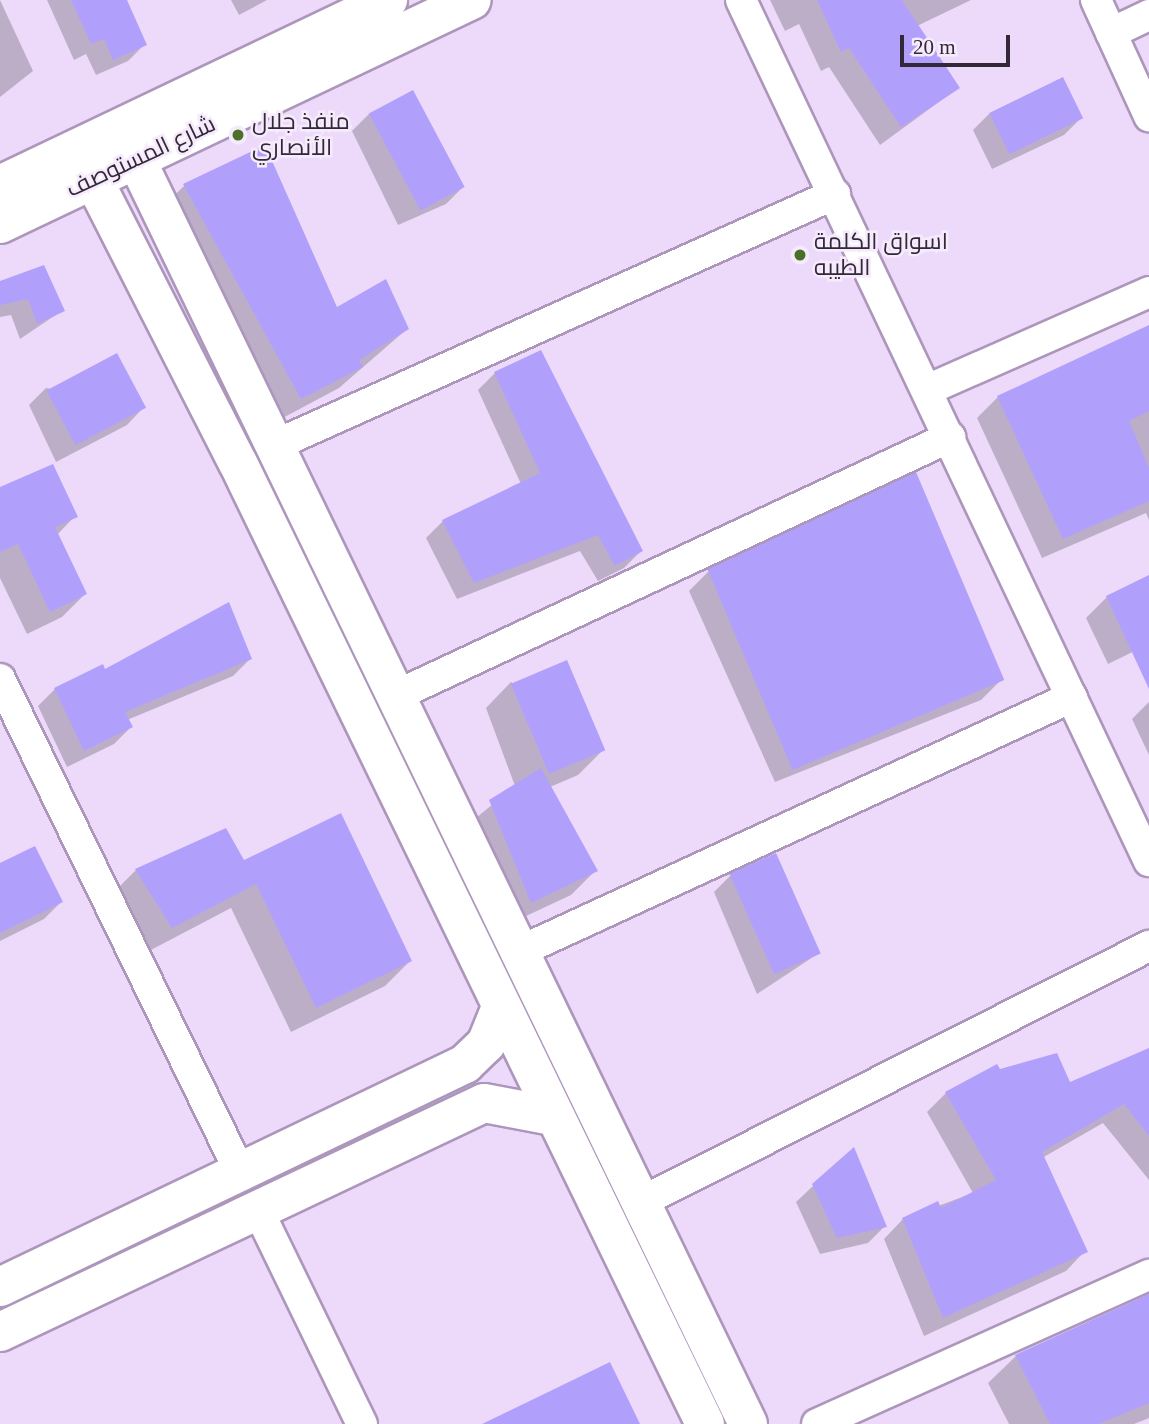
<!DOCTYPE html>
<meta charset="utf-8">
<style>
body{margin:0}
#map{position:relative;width:1149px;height:1424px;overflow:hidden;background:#eddafa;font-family:"Times New Roman",Cairo,serif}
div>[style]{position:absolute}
.shadow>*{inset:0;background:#0003}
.building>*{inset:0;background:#b19ffc;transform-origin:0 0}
.roads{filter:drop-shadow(2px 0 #ad96bc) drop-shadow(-2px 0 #ad96bc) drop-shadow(0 2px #ad96bc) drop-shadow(0 -2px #ad96bc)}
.street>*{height:30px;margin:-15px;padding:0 15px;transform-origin:15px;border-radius:15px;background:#fff}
.secondary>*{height:38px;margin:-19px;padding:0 19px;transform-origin:19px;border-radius:19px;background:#fff}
.dots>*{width:19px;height:19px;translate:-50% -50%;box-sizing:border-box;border:4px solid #f5ebfc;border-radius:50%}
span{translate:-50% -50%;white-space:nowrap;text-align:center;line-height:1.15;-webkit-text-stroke:5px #f5ebfc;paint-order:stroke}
.poi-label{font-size:23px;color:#322838}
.left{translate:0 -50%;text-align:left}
.street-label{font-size:23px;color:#322838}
.scale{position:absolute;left:900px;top:35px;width:110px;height:32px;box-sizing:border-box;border:4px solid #322838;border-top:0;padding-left:9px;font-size:21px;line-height:24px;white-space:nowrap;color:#322838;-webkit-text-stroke:5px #f5ebfc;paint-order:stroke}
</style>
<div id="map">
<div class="shadow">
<i style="clip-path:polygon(0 0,33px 71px,0 97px)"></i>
<i style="clip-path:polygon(47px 0,125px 0,145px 44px,128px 61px,96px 75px,86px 54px,74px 60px)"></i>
<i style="clip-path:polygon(231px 0,267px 0,239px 15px)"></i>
<i style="clip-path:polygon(770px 0,971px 0,917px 26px,958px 88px,880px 145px,829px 67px,821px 71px,799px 24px,785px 31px)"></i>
<i style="clip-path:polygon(413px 92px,463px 187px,446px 204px,398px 225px,352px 131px,369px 114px)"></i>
<i style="clip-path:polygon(990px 113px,1081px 118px,1064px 135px,992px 169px,973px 130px)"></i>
<i style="clip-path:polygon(264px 148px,337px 309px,407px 329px,339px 388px,279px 420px,162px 207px,184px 186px)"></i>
<i style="clip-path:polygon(0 283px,63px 310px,20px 339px,11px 315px,0 317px)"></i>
<i style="clip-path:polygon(1149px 326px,1149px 520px,1146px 513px,1042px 558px,977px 418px,998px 397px)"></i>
<i style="clip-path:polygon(495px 373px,641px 551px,624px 568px,598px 581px,580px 551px,457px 599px,426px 538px,443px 521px,521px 484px,478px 390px)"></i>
<i style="clip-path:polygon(46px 388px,144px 407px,127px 425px,56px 462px,29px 405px)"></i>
<i style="clip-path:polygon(0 489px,75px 516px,57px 535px,85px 594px,62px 617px,27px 634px,0 578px)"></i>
<i style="clip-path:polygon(709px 571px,1002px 679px,981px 700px,775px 782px,689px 591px)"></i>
<i style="clip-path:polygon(1149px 577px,1149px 644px,1108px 664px,1086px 618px,1107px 597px)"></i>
<i style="clip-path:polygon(250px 659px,233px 676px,127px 720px,131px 727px,114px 744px,67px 767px,38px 706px,55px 689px,104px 672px)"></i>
<i style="clip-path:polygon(511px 682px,603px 750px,578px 775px,550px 787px,596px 870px,571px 895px,505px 926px,465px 827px,515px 786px,486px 708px)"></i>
<i style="clip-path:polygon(1149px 702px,1149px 755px,1132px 719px)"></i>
<i style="clip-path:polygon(243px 862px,410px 961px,385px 986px,291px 1032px,231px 908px,147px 952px,111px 895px,136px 870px)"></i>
<i style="clip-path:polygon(0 865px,61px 902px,44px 919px,0 941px)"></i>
<i style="clip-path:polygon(731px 875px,819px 953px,757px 994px,714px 892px)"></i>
<i style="clip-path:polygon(1149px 1050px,1149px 1180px,1103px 1123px,1042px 1158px,1085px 1251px,1066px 1271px,924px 1336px,884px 1239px,903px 1219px,973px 1193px,927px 1112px,946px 1093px,999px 1071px,1069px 1084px)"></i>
<i style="clip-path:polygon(814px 1185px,885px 1226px,868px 1243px,820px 1254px,796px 1202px)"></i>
<i style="clip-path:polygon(1149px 1298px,1149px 1418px,1134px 1424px,1009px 1424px,988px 1383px,1016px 1356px)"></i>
</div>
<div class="building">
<i style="clip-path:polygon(71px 0,127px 0,147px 45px,113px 60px,104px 39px,91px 44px)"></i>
<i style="clip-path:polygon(817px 0,902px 0,960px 88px,901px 127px,849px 48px,841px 52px)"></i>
<i style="left:1063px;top:77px;width:46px;height:82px;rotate:64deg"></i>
<i style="left:413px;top:90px;width:110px;height:50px;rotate:62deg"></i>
<i style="clip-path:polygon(265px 145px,337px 307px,386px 279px,409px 329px,359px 360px,363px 367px,301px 399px,183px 184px)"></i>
<i style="clip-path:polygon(44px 265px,65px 311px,37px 324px,28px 299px,0 305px,0 281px)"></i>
<i style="clip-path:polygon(1149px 325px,1149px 411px,1129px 421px,1149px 468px,1149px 501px,1063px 539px,997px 396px)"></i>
<i style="clip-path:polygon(541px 350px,643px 551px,615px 566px,598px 535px,474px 583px,442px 520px,540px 473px,494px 372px)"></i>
<i style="left:117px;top:353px;width:62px;height:80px;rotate:62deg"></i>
<i style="clip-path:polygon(53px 464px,78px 517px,55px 527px,87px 594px,50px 612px,18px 544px,0 552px,0 487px)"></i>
<i style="left:916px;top:472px;width:226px;height:230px;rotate:67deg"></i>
<i style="clip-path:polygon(1149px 575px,1149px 689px,1106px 596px)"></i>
<i style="clip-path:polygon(229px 602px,252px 659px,125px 712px,133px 727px,84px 751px,54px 688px,103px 664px,105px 669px)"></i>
<i style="left:567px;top:660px;width:98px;height:61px;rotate:67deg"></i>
<i style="clip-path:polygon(541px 768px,598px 871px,531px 903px,489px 800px)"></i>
<i style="clip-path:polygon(341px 813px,412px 961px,316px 1008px,256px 884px,172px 928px,135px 869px,226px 828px,244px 860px)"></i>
<i style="clip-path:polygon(35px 846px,63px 902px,0 933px,0 863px)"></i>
<i style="left:776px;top:853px;width:110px;height:51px;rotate:66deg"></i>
<i style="clip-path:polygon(1149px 1048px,1149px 1136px,1124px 1104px,1042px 1152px,1088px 1252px,943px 1318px,902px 1218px,938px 1201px,941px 1208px,996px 1180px,945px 1092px,997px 1064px,1000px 1069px,1057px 1053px,1070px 1082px)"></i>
<i style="clip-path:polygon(854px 1147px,887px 1227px,837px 1238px,812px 1184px)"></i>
<i style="clip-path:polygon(1149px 1294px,1149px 1403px,1098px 1424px,1050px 1424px,1015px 1355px)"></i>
<i style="clip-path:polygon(610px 1362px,640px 1424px,482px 1424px)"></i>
</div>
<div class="roads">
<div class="street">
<i style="left:741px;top:0;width:953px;rotate:64.65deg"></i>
<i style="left:1096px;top:0;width:128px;rotate:65.4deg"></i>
<i style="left:1111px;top:33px;width:42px;rotate:-25.3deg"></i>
<i style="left:927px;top:390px;width:243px;rotate:-23.8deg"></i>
<i style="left:273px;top:446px;width:616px;rotate:-24.15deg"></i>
<i style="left:0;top:679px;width:548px;rotate:64.04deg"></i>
<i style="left:393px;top:697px;width:615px;rotate:-25.02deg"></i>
<i style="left:516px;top:953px;width:612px;rotate:-24.72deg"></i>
<i style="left:641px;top:1202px;width:569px;rotate:-26.75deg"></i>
<i style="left:258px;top:1210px;width:238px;rotate:64.1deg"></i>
<i style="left:817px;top:1424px;width:364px;rotate:-24.2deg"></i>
</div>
<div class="secondary">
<i style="left:136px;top:159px;width:1405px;rotate:64.18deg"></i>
<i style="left:93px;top:179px;width:319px;rotate:63deg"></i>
<i style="left:238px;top:463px;width:1068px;rotate:64.08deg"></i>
<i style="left:0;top:185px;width:430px;rotate:-25.5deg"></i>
<i style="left:0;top:224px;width:522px;rotate:-25.39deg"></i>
<i style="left:0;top:1287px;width:516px;rotate:-25.62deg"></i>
<i style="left:465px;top:1064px;width:29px;rotate:-44deg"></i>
<i style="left:486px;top:1044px;width:38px;rotate:-68deg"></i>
<i style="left:0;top:1332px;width:535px;rotate:-25.32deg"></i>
<i style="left:484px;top:1103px;width:70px;rotate:10.7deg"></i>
</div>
</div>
<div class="dots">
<i style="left:238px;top:135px;background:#4c7029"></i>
<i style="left:800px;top:255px;background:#4c7029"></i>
</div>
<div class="poi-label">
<span class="left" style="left:252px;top:135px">منفذ جلال<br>الأنصاري</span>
<span class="left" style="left:814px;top:255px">اسواق الكلمة<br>الطيبه</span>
</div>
<div class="street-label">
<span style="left:141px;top:157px;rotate:-25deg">شارع المستوصف</span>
</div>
<div class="scale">20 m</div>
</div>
